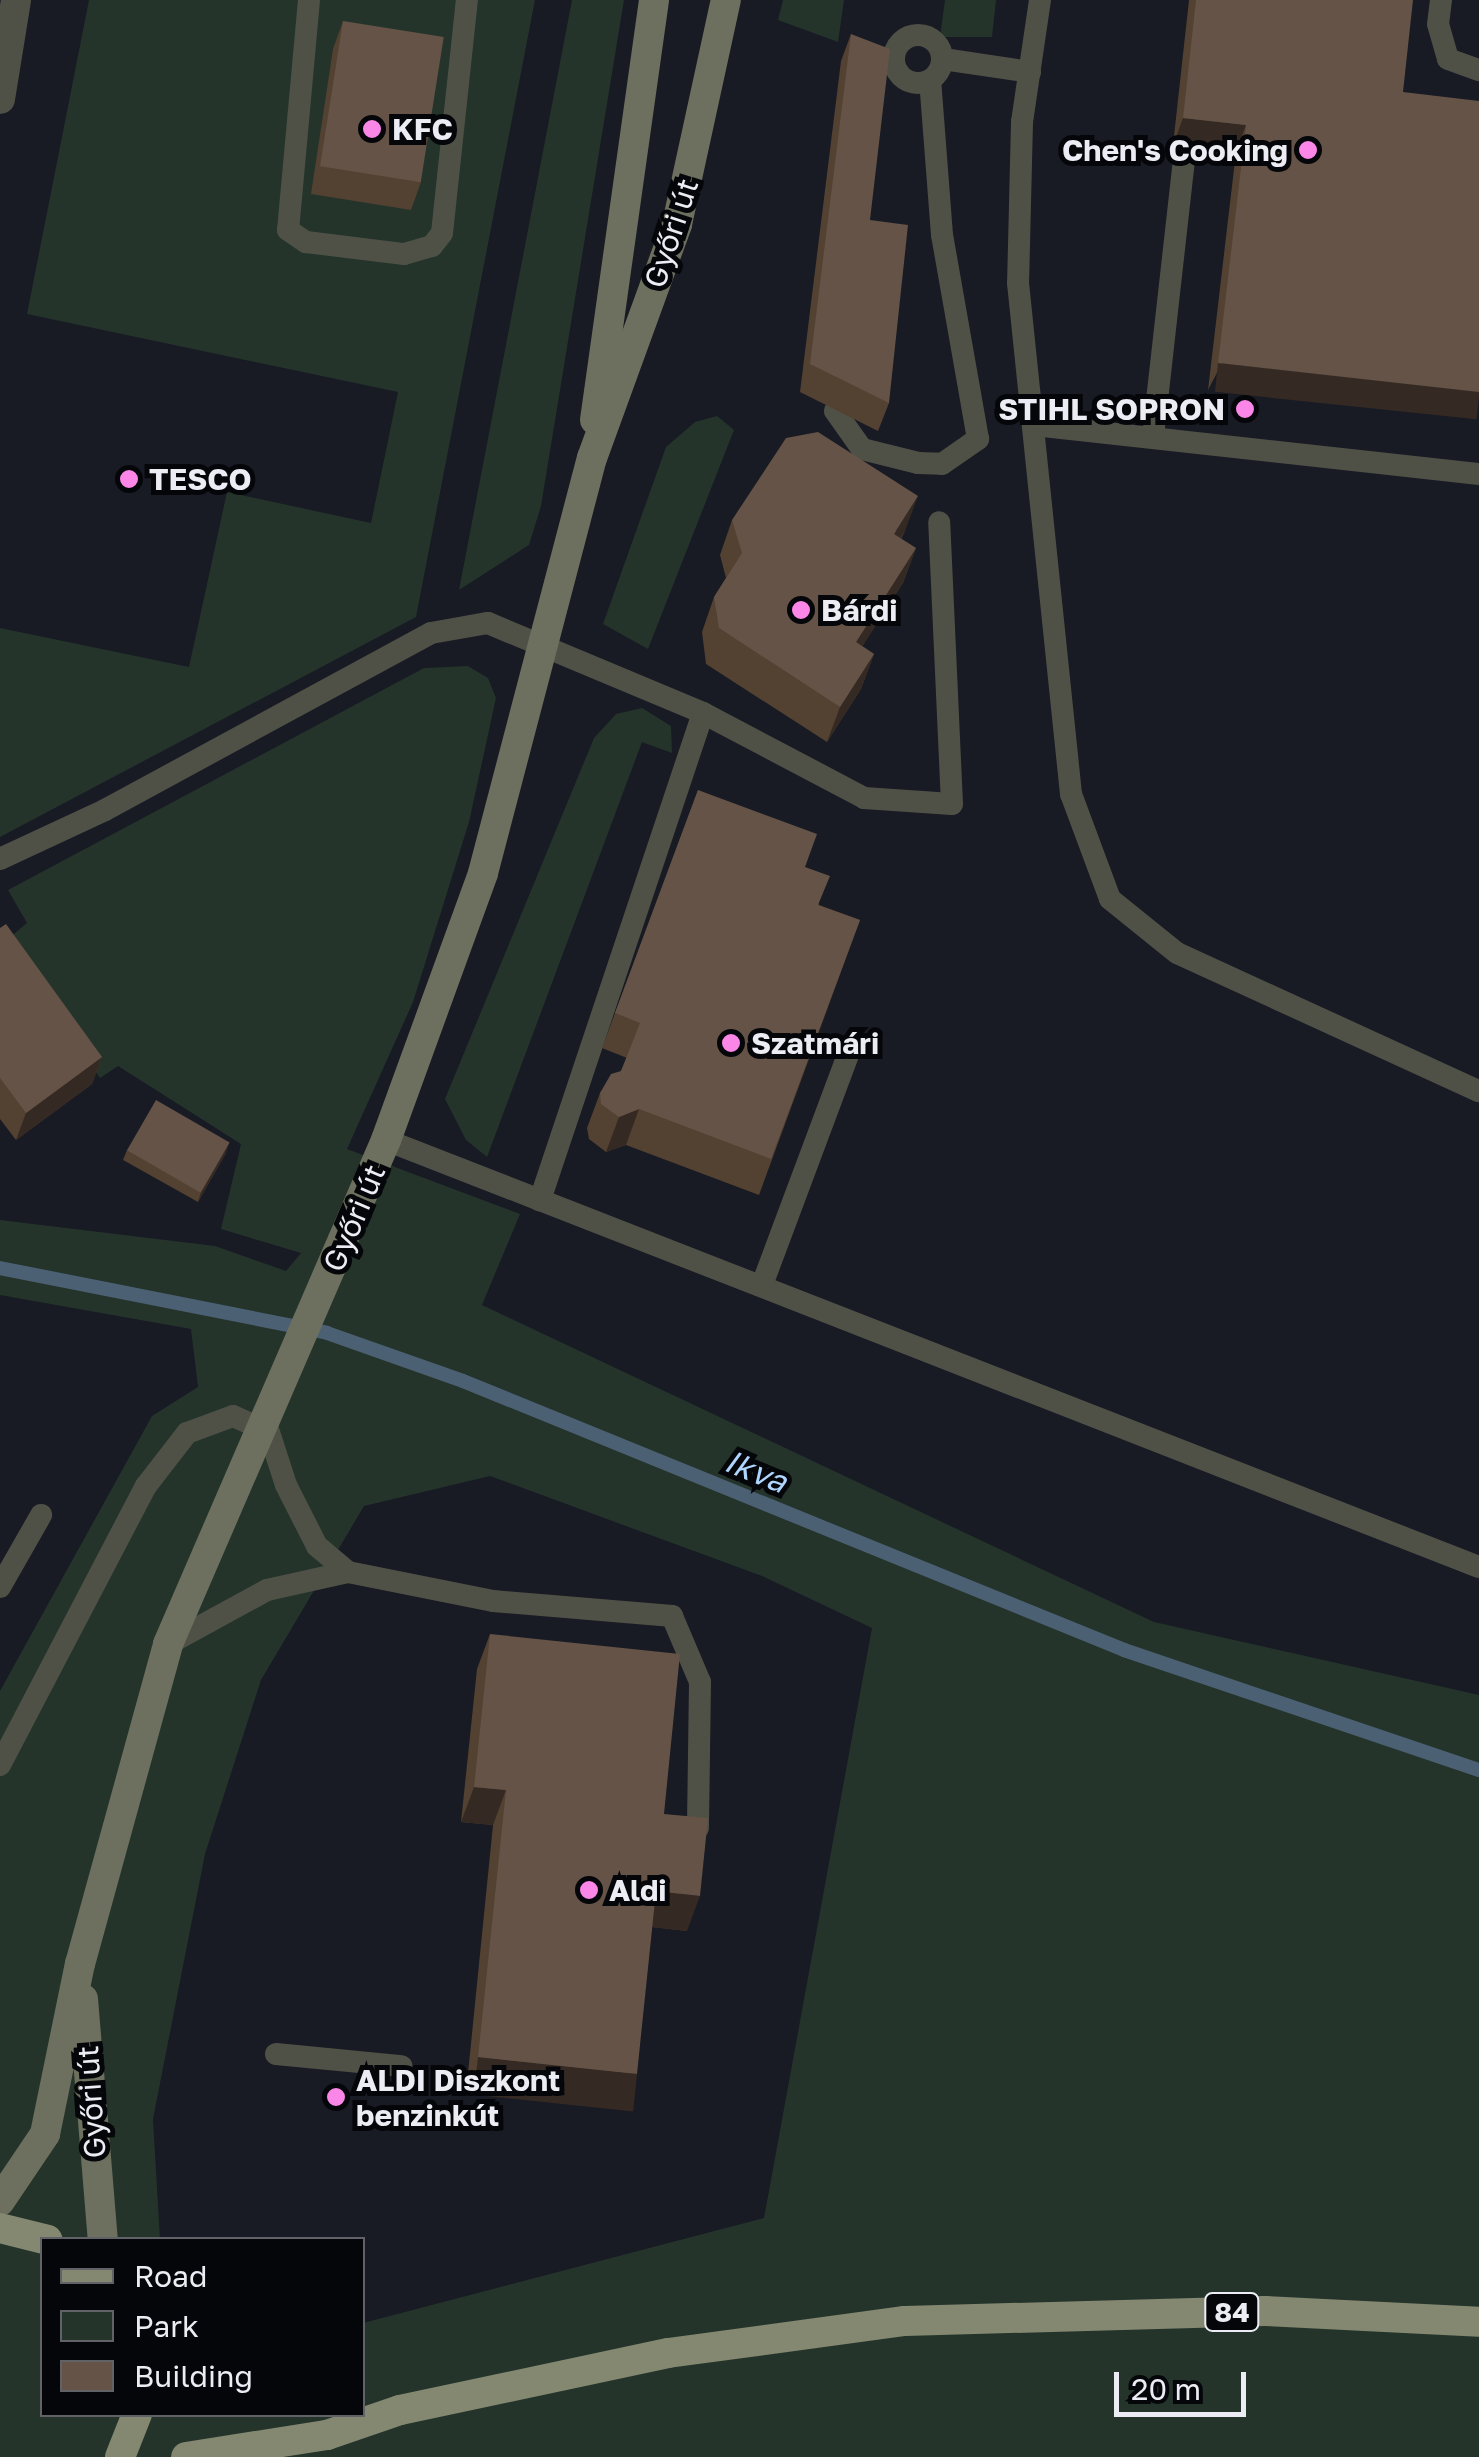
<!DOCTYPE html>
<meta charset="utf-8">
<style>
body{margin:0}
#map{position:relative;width:1479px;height:2457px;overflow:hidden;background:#181a24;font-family:"Golos Text",sans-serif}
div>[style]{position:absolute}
.green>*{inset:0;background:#24342b}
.stream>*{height:14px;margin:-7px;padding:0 7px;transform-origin:7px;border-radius:7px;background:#4c6074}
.lane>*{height:22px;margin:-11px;padding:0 11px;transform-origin:11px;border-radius:11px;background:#4f5146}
.lane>.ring{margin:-11px;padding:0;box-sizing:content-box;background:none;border:22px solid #4f5146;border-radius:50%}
.street>*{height:30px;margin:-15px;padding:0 15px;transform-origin:15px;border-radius:15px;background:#4f5146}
.secondary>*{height:30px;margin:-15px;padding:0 15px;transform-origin:15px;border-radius:15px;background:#6d705e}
.primary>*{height:30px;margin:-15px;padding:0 15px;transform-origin:15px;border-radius:15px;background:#848871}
.wall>*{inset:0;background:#534131}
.shaded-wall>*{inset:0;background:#352a23;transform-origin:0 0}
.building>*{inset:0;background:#645346;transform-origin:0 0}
.dots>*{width:28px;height:28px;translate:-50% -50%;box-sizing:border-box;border:5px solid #050609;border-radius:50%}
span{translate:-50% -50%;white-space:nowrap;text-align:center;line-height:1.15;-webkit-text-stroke:10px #050609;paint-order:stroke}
.shield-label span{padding:2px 8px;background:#050609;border:2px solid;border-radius:8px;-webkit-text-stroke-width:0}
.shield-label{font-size:28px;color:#ebecf4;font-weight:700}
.poi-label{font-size:30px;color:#ebecf4;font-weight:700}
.left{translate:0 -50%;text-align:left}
.right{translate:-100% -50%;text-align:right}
.street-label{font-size:30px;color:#ebecf4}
.water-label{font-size:32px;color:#afd6ff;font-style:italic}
.legend{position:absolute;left:40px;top:2237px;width:325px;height:180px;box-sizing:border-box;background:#050609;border:2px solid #616267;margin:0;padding:12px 18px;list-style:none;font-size:30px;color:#ebecf4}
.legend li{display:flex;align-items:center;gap:20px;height:50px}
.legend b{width:50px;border:2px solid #616267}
.scale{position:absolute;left:1114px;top:2372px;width:132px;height:45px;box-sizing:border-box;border:5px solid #ebecf4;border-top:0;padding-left:12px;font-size:30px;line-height:35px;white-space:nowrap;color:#ebecf4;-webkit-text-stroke:8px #050609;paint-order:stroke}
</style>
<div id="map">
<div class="green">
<i style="clip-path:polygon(89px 0,535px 0,416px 617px,0 837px,0 628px,189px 667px,227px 492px,371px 523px,398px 392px,27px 314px)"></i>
<i style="clip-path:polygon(572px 0,624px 0,541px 506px,529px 545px,459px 590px)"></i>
<i style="clip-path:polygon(783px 0,844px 0,838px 42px,778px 20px)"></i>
<i style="clip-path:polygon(945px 0,996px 0,992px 37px,940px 37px)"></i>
<i style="clip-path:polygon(717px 416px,734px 430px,648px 649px,603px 624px,666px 447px,695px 422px)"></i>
<i style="clip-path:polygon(evenodd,468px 666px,488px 678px,496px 698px,469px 822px,413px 1002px,347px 1149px,520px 1214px,482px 1305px,1154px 1622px,1479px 1695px,1479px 2457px,0 2457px,0 1691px,152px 1416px,198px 1387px,191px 1329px,0 1295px,0 1220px,215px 1246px,286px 1271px,301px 1253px,221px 1229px,241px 1144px,118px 1066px,100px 1078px,3px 943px,27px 923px,8px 890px,424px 668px,468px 666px,490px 1476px,762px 1576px,872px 1628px,764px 2218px,363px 2323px,362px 2414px,42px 2414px,42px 2240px,160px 2239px,153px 2119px,205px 1854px,261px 1680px,364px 1506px,490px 1476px)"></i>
<i style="clip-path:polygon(642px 708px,671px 726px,672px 753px,642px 742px,487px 1157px,466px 1140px,445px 1099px,594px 738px,616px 714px)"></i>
</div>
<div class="stream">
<i style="left:0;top:1268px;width:333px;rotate:11.2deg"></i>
<i style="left:327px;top:1333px;width:144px;rotate:19.4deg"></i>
<i style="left:463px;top:1381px;width:714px;rotate:22.14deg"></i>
<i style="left:1124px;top:1650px;width:375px;rotate:18.7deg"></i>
</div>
<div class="lane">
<i style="left:309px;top:0;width:231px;rotate:95.2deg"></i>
<i style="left:288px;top:230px;width:22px;rotate:34deg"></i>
<i style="left:306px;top:242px;width:99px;rotate:7deg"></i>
<i style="left:404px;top:254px;width:29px;rotate:-16deg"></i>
<i style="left:432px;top:246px;width:16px;rotate:-52deg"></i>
<i style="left:442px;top:233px;width:234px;rotate:-83.9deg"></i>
<i style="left:1040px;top:0;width:123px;rotate:98.4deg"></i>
<i style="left:1022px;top:122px;width:161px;rotate:91.4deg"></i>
<i style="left:1018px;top:283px;width:514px;rotate:84.08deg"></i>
<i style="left:1071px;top:794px;width:112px;rotate:69.6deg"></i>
<i style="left:1110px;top:899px;width:86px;rotate:38.9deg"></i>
<i style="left:1177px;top:953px;width:332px;rotate:24.6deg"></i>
<i style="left:1441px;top:0;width:24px;rotate:97deg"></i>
<i style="left:1438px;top:24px;width:36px;rotate:74deg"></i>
<i style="left:1448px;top:59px;width:33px;rotate:20deg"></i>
<i class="ring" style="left:894px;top:35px;width:26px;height:26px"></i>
<i style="left:943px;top:59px;width:88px;rotate:8.5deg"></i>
<i style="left:835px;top:411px;width:47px;rotate:54.6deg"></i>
<i style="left:862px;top:449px;width:58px;rotate:14deg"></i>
<i style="left:918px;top:463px;width:24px;rotate:2deg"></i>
<i style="left:942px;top:464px;width:44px;rotate:-34.8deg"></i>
<i style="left:978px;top:439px;width:207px;rotate:-100deg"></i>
<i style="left:942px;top:235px;width:155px;rotate:-94.4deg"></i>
<i style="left:1034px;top:425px;width:448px;rotate:6.3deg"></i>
<i style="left:1153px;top:436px;width:277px;rotate:-83.6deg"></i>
<i style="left:703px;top:713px;width:514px;rotate:108.51deg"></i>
<i style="left:540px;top:1200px;width:1008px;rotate:21.35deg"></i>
<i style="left:0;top:859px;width:116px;rotate:-25deg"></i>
<i style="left:105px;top:810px;width:371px;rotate:-28.5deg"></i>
<i style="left:431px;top:633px;width:58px;rotate:-10deg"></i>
<i style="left:488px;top:623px;width:233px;rotate:22.7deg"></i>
<i style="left:703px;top:713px;width:182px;rotate:27.8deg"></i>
<i style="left:864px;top:798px;width:88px;rotate:3.9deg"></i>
<i style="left:952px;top:804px;width:282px;rotate:-92.6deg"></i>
<i style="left:386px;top:1140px;width:165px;rotate:21.3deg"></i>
<i style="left:762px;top:1285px;width:260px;rotate:-69.5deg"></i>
<i style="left:265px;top:1420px;width:68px;rotate:72.1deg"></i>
<i style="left:286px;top:1485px;width:68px;rotate:63.1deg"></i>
<i style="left:317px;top:1546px;width:40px;rotate:40deg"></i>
<i style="left:0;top:1587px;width:83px;rotate:-60.3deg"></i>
<i style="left:168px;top:1644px;width:113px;rotate:-28.6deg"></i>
<i style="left:267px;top:1590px;width:83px;rotate:-12.5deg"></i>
<i style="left:348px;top:1572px;width:148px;rotate:11.3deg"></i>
<i style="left:493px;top:1601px;width:180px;rotate:4.8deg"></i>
<i style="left:672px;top:1616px;width:72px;rotate:67deg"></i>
<i style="left:700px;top:1682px;width:146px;rotate:90.8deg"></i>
<i style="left:0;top:1765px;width:315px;rotate:-62.4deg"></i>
<i style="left:146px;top:1486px;width:67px;rotate:-52.3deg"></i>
<i style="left:187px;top:1433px;width:49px;rotate:-20.3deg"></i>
<i style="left:233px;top:1416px;width:30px;rotate:24deg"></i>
<i style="left:276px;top:2054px;width:126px;rotate:5.5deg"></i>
</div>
<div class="street">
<i style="left:0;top:99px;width:100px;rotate:-80.8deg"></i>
</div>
<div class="secondary">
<i style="left:595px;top:420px;width:424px;rotate:-82deg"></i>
<i style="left:83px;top:1999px;width:242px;rotate:85.3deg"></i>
<i style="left:0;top:2201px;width:81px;rotate:-56.1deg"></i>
<i style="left:45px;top:2134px;width:174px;rotate:-78.4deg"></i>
<i style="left:80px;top:1964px;width:332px;rotate:-74.6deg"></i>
<i style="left:168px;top:1644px;width:549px;rotate:-66.61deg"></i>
<i style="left:386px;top:1140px;width:284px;rotate:-70deg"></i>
<i style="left:483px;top:873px;width:429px;rotate:-75.3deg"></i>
<i style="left:592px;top:458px;width:249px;rotate:-70deg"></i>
<i style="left:677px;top:224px;width:229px;rotate:-77.7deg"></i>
</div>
<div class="primary">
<i style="left:0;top:2228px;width:49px;rotate:14deg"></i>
<i style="left:120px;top:2457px;width:46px;rotate:-68.4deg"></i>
<i style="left:186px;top:2457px;width:143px;rotate:-8.9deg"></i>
<i style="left:327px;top:2435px;width:77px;rotate:-18.9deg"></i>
<i style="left:400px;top:2410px;width:274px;rotate:-12deg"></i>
<i style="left:668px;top:2353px;width:239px;rotate:-7.7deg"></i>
<i style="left:905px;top:2321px;width:360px;rotate:-1.6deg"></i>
<i style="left:1265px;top:2311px;width:214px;rotate:2.9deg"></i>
</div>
<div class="wall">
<i style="clip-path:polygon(1189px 0,1413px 0,1208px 390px,1236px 152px,1173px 145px)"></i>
<i style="clip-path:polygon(343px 21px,421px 182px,411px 210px,311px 194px,333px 49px)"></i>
<i style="clip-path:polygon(851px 34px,889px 403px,878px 431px,800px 392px,841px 61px)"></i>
<i style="clip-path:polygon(732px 520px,905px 531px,901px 539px,916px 548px,903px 583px,862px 646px,874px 654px,861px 689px,827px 742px,706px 664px,702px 632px,714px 597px,726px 578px,720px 555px)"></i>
<i style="clip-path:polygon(698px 790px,805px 867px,819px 905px,860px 920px,759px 1195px,626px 1145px,606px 1152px,589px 1139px,587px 1128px,600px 1093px,621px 1071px,627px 1058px,602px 1048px)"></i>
<i style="clip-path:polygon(0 928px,102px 1057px,92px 1084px,16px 1140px,0 1119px)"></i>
<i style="clip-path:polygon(127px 1150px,226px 1153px,198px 1202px,123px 1160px)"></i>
<i style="clip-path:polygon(490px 1634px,664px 1814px,687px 1931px,652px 1927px,624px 2109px,466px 2093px,493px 1825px,461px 1822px,477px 1669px)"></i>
</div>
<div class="shaded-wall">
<i style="clip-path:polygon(1183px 118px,1246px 125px,1236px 152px,1173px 145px)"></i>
<i style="left:1218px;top:363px;width:263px;height:29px;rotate:6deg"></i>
<i style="clip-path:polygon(918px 496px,905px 531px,881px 569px,894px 534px)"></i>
<i style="clip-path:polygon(916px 548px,903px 583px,843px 677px,856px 642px)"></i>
<i style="clip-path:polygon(874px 654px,861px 689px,827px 742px,840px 707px)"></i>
<i style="clip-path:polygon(102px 1057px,92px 1084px,16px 1140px,26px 1113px)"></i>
<i style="clip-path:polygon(639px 1109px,626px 1145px,606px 1152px,619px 1117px)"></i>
<i style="clip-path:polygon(229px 1143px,226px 1153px,198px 1202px,201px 1192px)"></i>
<i style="clip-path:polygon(474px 1787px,506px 1790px,493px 1825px,461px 1822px)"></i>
<i style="clip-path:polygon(656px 1891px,700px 1896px,687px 1931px,643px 1926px)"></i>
<i style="left:478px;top:2057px;width:160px;height:38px;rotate:6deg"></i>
</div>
<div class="building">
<i style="clip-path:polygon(1196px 0,1413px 0,1403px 92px,1479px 101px,1479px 392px,1218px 363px,1246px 125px,1183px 118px)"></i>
<i style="left:343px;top:21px;width:102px;height:147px;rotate:9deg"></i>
<i style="clip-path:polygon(851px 34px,890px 49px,870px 220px,908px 225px,889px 403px,810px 364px)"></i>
<i style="clip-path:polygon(818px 432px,918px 496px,894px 534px,916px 548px,856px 642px,874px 654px,840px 707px,719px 628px,714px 597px,742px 553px,732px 520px,786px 438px)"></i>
<i style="clip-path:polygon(698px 790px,817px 834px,805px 867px,830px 876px,818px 905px,860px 920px,771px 1159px,639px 1109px,619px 1117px,601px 1104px,600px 1093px,611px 1074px,621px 1071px,640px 1023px,615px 1013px)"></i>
<i style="clip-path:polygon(6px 924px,102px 1057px,26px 1113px,0 1078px,0 928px)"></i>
<i style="left:156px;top:1100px;width:85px;height:58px;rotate:30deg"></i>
<i style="clip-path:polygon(490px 1634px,680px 1654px,664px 1814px,708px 1818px,700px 1896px,656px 1891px,637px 2074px,478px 2057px,506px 1790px,474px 1787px)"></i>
</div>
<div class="dots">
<i style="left:372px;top:129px;background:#fa87e8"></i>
<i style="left:1308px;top:150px;background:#fa87e8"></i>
<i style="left:1245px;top:409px;background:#fa87e8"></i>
<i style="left:129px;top:479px;background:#fa87e8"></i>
<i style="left:801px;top:610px;background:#fa87e8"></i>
<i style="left:731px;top:1043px;background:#fa87e8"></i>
<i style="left:589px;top:1890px;background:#fa87e8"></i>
<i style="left:336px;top:2097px;background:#fa87e8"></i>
</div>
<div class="shield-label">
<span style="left:1232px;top:2312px">84</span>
</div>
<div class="poi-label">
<span class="left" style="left:392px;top:129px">KFC</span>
<span class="right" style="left:1288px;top:150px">Chen's Cooking</span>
<span class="right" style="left:1225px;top:409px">STIHL SOPRON</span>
<span class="left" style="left:149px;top:479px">TESCO</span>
<span class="left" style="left:821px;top:610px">Bárdi</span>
<span class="left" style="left:751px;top:1043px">Szatmári</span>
<span class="left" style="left:609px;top:1890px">Aldi</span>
<span class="left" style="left:356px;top:2097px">ALDI Diszkont<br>benzinkút</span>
</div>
<div class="street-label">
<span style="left:671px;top:233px;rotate:-72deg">Győri út</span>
<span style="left:354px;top:1218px;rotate:-67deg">Győri út</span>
<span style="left:91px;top:2102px;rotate:-94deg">Győri út</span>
</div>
<div class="water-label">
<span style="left:756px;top:1471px;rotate:22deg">Ikva</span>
</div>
<ul class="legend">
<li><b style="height:12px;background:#848871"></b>Road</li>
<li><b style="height:28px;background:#24342b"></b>Park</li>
<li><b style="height:28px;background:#645346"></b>Building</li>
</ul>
<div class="scale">20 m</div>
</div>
